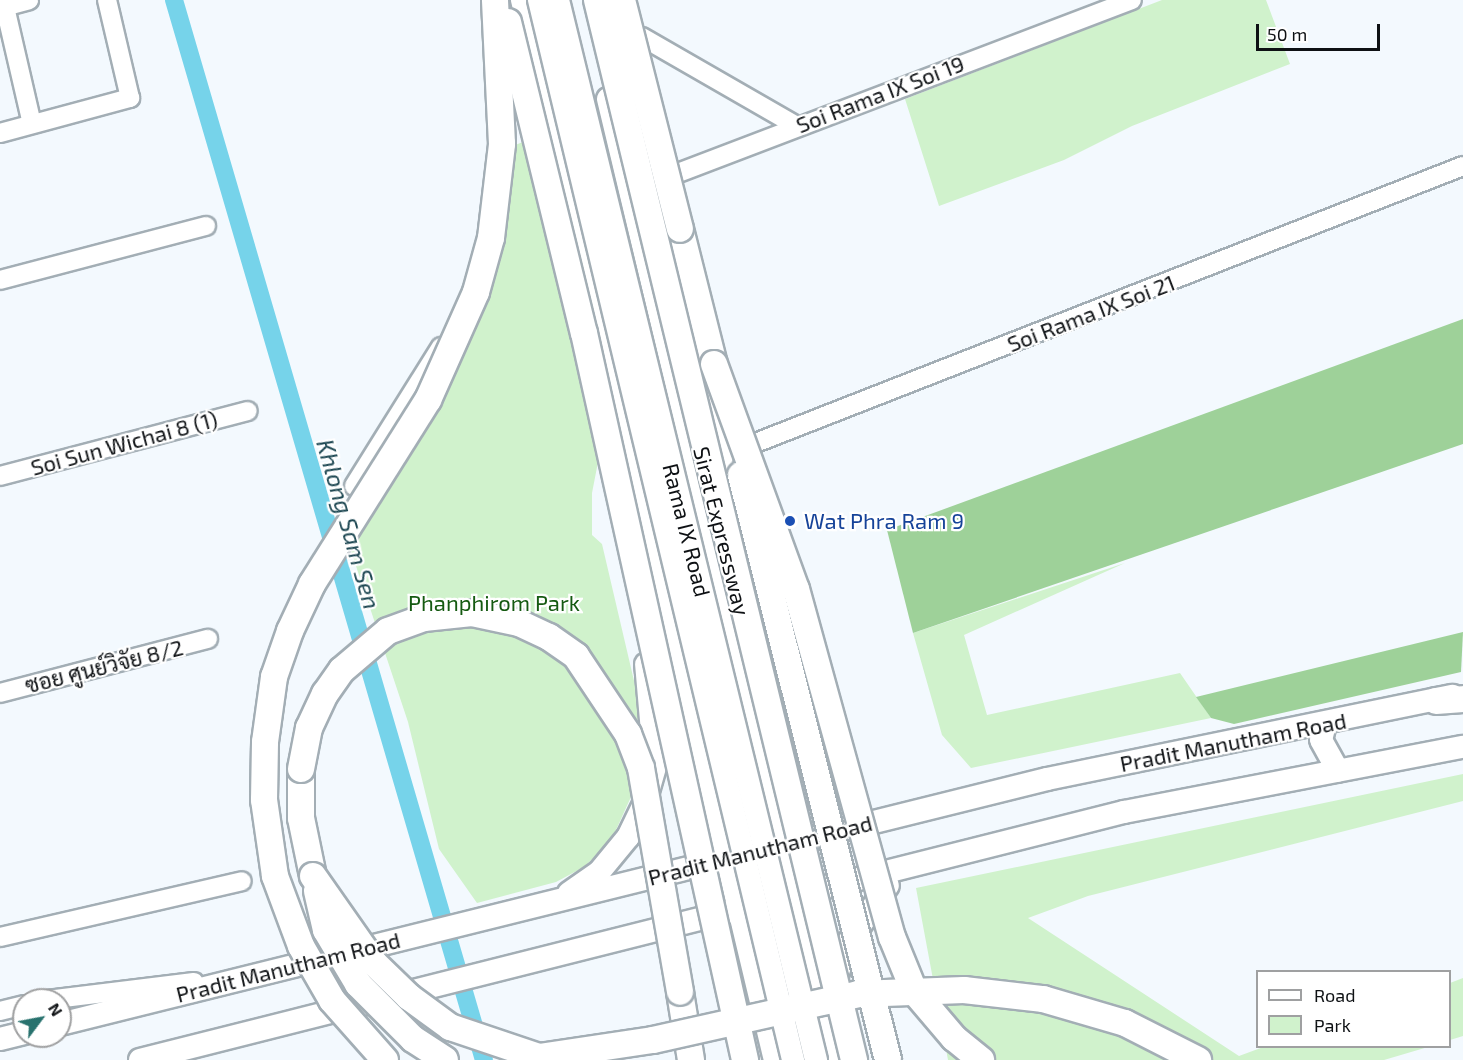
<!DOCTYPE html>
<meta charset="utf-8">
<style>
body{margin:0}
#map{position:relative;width:1463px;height:1060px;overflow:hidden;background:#f3f9fe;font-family:"Exo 2",Sarabun,sans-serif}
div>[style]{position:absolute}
.green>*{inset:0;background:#d0f2cc}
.forest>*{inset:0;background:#9ed199}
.canal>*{height:18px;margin:-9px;padding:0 9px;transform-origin:9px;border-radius:9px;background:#76d3ea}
.roads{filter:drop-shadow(2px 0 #a3aeb5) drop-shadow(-2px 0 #a3aeb5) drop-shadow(0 2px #a3aeb5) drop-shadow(0 -2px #a3aeb5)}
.minor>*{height:18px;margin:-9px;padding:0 9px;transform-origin:9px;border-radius:9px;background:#fff}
.major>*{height:22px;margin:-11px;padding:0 11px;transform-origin:11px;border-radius:11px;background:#fff}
.highway>*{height:26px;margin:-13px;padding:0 13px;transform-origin:13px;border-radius:13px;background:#fff}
.bridges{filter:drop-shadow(2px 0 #a3aeb5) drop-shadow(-2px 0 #a3aeb5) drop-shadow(0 2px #a3aeb5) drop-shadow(0 -2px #a3aeb5)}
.major-bridge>*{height:22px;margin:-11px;padding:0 11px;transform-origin:11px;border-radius:11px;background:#fff}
.highway-bridge>*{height:26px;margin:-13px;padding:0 13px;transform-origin:13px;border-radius:13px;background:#fff}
.dots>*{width:16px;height:16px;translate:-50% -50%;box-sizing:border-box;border:3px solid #fff;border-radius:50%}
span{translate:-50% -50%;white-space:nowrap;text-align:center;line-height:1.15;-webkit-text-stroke:4.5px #fff;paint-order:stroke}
.street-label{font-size:22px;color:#0e1114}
.transit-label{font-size:22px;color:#164399}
.left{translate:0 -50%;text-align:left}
.park-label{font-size:22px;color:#155a11}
.water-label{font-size:24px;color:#1d4752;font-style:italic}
.legend{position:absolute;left:1256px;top:970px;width:195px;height:78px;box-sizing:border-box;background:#fff;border:2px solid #9fa0a1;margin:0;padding:8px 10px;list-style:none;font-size:18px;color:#0e1114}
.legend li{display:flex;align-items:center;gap:12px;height:30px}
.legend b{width:30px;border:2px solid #9fa0a1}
.north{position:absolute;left:12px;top:988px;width:60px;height:60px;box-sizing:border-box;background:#fff;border:2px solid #9fa0a1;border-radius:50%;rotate:58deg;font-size:16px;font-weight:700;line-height:24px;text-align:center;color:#0e1114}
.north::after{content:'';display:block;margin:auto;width:21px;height:27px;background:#28726e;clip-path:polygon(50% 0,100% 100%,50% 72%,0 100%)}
.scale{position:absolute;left:1256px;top:24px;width:124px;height:27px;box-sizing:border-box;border:3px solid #0e1114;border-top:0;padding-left:8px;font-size:18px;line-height:21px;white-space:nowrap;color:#0e1114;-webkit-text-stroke:4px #fff;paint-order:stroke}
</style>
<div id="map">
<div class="green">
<i style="clip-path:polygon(1162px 0,1266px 0,1290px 64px,1132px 126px,1064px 160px,939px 206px,905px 99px)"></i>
<i style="clip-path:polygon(523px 142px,532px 151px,599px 457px,592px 493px,592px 535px,602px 544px,642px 715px,635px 788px,611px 841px,584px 867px,556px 882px,477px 903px,439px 849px,408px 722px,349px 545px,394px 480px,439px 394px,510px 147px)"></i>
<i style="clip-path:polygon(1125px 563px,964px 635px,987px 715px,1180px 673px,1211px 718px,971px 768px,942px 735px,913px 633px)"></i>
<i style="clip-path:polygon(1463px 774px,1463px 801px,1088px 896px,1028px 918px,1239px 1056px,1266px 1046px,1428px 1047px,1384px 1060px,948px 1060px,916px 888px)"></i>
<i style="clip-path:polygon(1463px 978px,1463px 1036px,1450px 1040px,1450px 983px)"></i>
</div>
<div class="forest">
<i style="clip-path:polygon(1463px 319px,1463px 444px,913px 633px,887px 530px)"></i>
<i style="clip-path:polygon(1463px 632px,1461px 672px,1234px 724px,1211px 718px,1196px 697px)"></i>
</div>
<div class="canal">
<i style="left:174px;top:0;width:1104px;rotate:73.7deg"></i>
</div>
<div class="roads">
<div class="minor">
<i style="left:5px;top:7px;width:120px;rotate:77deg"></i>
<i style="left:0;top:8px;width:30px;rotate:-15deg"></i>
<i style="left:642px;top:37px;width:177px;rotate:29.9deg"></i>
<i style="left:0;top:133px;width:135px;rotate:-15.1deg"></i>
<i style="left:130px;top:98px;width:101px;rotate:-103.2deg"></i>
<i style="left:657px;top:181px;width:508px;rotate:-20.86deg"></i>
<i style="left:0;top:280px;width:213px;rotate:-14.7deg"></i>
<i style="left:735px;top:451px;width:782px;rotate:-21.38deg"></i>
<i style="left:0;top:476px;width:256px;rotate:-14.7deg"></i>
<i style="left:354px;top:486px;width:164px;rotate:-58deg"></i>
<i style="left:0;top:693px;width:215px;rotate:-14.6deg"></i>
<i style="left:0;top:937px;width:248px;rotate:-13deg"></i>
<i style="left:47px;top:1000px;width:148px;rotate:-7deg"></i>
<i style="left:0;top:1011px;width:25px;rotate:-14deg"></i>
</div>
<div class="major">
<i style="left:522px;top:0;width:1090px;rotate:76.58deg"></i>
<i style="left:608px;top:99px;width:988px;rotate:76.54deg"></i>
<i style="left:714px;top:369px;width:99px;rotate:85.4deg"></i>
<i style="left:771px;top:666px;width:111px;rotate:75.3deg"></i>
<i style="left:799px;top:773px;width:41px;rotate:52.9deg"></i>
<i style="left:1325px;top:724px;width:16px;rotate:104deg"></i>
<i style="left:1321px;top:740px;width:35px;rotate:61deg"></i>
<i style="left:569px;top:893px;width:38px;rotate:-35deg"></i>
<i style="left:600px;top:871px;width:44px;rotate:-50.5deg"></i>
<i style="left:628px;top:837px;width:39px;rotate:-64deg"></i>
<i style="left:645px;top:802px;width:37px;rotate:-74deg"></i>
<i style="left:655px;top:766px;width:102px;rotate:-95deg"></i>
<i style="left:833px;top:987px;width:46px;rotate:-71.2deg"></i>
<i style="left:848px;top:943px;width:70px;rotate:-55.4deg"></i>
<i style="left:60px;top:1024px;width:1017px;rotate:-13.94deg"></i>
<i style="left:1047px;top:779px;width:414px;rotate:-11.6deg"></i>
<i style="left:0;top:1039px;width:25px;rotate:-14deg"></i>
<i style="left:140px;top:1060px;width:1015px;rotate:-14.15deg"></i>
<i style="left:1124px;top:812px;width:345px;rotate:-10.9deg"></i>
</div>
<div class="highway">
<i style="left:680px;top:229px;width:139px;rotate:75.9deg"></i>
<i style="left:1436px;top:701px;width:27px;rotate:-4deg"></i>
<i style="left:301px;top:769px;width:49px;rotate:90deg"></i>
<i style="left:301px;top:818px;width:59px;rotate:78.3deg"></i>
<i style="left:680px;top:992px;width:69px;rotate:80.8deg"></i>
</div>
</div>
<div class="bridges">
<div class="major-bridge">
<i style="left:539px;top:0;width:1090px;rotate:76.52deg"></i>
<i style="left:558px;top:0;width:1091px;rotate:76.32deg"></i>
</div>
<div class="highway-bridge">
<i style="left:597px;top:0;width:1091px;rotate:76.37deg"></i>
<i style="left:622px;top:0;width:236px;rotate:75.8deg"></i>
<i style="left:508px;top:22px;width:320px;rotate:76.3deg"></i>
<i style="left:584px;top:333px;width:745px;rotate:77.51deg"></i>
<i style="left:714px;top:364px;width:239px;rotate:70deg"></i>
<i style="left:796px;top:589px;width:361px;rotate:74.6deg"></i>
<i style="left:892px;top:937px;width:58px;rotate:67.8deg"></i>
<i style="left:914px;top:991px;width:62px;rotate:49.6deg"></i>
<i style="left:954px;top:1038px;width:35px;rotate:39deg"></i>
<i style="left:741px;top:475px;width:603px;rotate:75.89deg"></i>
<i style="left:301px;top:769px;width:42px;rotate:-79deg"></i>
<i style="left:309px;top:728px;width:38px;rotate:-65deg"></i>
<i style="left:325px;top:694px;width:29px;rotate:-55deg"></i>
<i style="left:342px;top:670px;width:60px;rotate:-40.3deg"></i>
<i style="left:388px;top:631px;width:38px;rotate:-20deg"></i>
<i style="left:424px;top:618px;width:48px;rotate:-5.9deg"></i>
<i style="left:472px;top:613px;width:48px;rotate:12deg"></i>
<i style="left:519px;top:623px;width:33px;rotate:25deg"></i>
<i style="left:549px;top:637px;width:33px;rotate:35deg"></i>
<i style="left:576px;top:656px;width:94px;rotate:56.3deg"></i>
<i style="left:628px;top:734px;width:36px;rotate:69deg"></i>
<i style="left:641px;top:768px;width:227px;rotate:80.1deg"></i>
<i style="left:313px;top:876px;width:106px;rotate:55deg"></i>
<i style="left:374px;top:963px;width:49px;rotate:44.2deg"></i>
<i style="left:409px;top:997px;width:51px;rotate:36.2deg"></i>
<i style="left:450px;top:1027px;width:94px;rotate:18.6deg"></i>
<i style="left:539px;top:1057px;width:115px;rotate:-8.5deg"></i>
<i style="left:653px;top:1040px;width:210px;rotate:-12.6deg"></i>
<i style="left:858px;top:994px;width:106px;rotate:-2.2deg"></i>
<i style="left:964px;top:990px;width:80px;rotate:6.5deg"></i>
<i style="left:1043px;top:999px;width:85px;rotate:16.3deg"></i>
<i style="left:1125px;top:1023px;width:82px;rotate:26.9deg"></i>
<i style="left:317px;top:891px;width:40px;rotate:77deg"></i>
<i style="left:326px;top:930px;width:63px;rotate:59.3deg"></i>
<i style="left:358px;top:984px;width:78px;rotate:45deg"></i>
<i style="left:413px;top:1039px;width:38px;rotate:33deg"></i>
<i style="left:385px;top:1060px;width:80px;rotate:-131.5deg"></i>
<i style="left:332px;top:1000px;width:62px;rotate:-119.9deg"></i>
<i style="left:301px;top:946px;width:75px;rotate:-110.4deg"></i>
<i style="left:275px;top:876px;width:77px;rotate:-98.2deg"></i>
<i style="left:264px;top:800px;width:58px;rotate:-89deg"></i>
<i style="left:265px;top:742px;width:66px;rotate:-82.1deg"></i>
<i style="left:274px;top:677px;width:49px;rotate:-70.8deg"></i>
<i style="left:290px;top:631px;width:52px;rotate:-64.9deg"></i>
<i style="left:312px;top:584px;width:218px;rotate:-57.8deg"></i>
<i style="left:428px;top:400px;width:118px;rotate:-66deg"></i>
<i style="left:476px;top:292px;width:56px;rotate:-74.5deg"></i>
<i style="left:491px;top:238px;width:95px;rotate:-83.3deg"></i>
<i style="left:502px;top:144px;width:144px;rotate:-92.8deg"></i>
</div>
</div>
<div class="dots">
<i style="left:790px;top:521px;background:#1a4fb4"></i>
</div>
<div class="street-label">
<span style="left:880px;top:94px;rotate:-21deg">Soi Rama IX Soi 19</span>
<span style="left:1091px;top:313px;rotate:-21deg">Soi Rama IX Soi 21</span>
<span style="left:124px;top:443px;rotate:-15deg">Soi Sun Wichai 8 (1)</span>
<span style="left:687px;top:530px;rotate:76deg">Rama IX Road</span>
<span style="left:722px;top:531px;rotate:76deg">Sirat Expressway</span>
<span style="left:104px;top:666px;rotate:-14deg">ซอย ศูนย์วิจัย 8/2</span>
<span style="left:1233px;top:742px;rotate:-11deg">Pradit Manutham Road</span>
<span style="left:760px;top:850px;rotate:-14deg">Pradit Manutham Road</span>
<span style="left:288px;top:967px;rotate:-14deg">Pradit Manutham Road</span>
</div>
<div class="transit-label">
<span class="left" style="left:804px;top:521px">Wat Phra Ram 9</span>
</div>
<div class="park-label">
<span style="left:494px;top:603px">Phanphirom Park</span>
</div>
<div class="water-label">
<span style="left:349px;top:524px;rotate:74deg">Khlong Sam Sen</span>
</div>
<ul class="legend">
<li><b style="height:8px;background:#fff"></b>Road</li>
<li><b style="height:16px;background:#d0f2cc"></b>Park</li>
</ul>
<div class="north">N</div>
<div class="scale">50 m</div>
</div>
